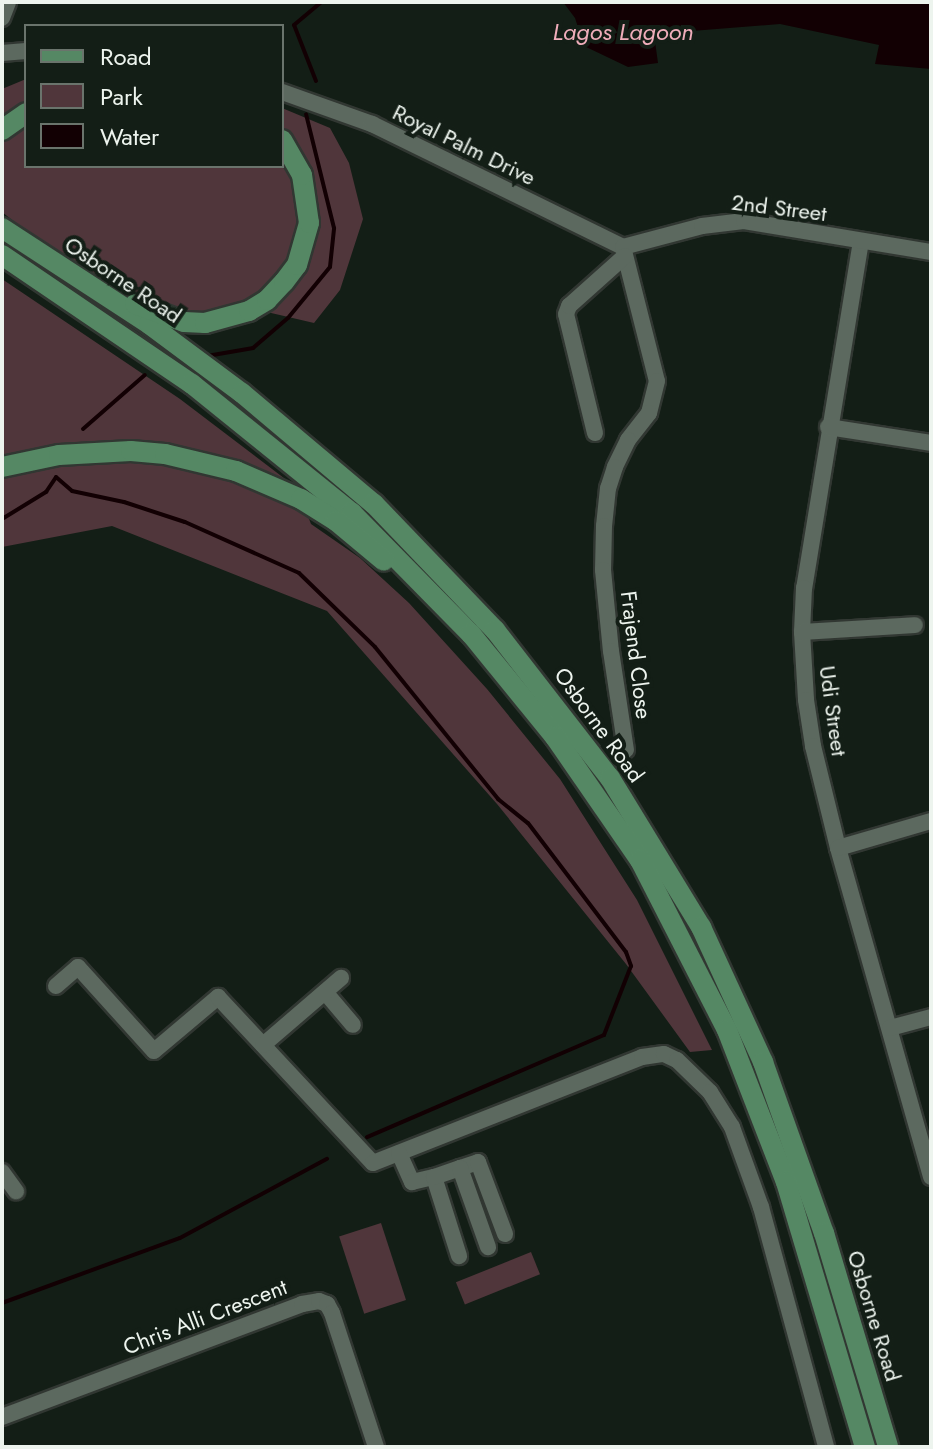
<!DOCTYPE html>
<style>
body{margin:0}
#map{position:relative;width:933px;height:1449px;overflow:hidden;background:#131e16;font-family:Jost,sans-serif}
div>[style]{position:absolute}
.green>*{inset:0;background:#50363b;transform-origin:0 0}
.water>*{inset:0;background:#120003}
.stream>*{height:4px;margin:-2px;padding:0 2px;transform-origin:2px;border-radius:2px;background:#120003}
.roads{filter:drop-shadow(2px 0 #313732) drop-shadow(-2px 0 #313732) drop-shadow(0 2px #313732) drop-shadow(0 -2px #313732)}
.minor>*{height:16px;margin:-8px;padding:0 8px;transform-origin:8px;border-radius:8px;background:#5c695f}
.major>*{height:20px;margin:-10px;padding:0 10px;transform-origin:10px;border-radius:10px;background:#558864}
span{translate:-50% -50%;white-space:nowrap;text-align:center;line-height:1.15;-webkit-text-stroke:8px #131e16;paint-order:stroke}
.street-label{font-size:22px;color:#edf4ee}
.water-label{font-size:24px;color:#efadba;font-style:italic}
.frame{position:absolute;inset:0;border:4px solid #edf4ee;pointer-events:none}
.legend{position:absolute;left:24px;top:24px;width:260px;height:144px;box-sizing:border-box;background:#131e16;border:2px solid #6a746c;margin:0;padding:10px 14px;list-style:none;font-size:24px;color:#edf4ee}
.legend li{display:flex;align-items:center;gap:16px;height:40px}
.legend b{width:40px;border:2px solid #6a746c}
</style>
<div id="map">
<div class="green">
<i style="clip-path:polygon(26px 79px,26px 166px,282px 166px,282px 108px,330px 128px,349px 163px,363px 219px,340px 290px,314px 323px,241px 306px,204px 318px,165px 312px,104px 282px,21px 227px,2px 212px,2px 89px)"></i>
<i style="clip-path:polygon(2px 279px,180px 399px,297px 488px,311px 524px,360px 558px,409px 603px,487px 689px,560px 779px,637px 900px,712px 1050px,690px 1052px,626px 964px,497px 804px,327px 611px,112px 526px,2px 547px)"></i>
<i style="left:381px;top:1223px;width:81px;height:44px;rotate:72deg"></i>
<i style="left:531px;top:1252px;width:24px;height:81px;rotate:68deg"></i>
</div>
<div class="water">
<i style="clip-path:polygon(563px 2px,931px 2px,931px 69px,875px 64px,879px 45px,780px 24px,654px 34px,658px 63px,628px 67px,584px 46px,575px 18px)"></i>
</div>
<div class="stream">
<i style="left:316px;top:81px;width:60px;rotate:-111.4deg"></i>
<i style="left:294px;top:25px;width:35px;rotate:-40deg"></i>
<i style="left:207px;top:356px;width:47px;rotate:-9.9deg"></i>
<i style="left:253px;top:348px;width:46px;rotate:-40.6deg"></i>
<i style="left:288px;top:318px;width:66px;rotate:-50.5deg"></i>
<i style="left:330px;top:267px;width:39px;rotate:-84deg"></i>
<i style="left:334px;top:228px;width:117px;rotate:-103.8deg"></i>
<i style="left:83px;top:429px;width:82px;rotate:-41.1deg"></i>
<i style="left:2px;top:519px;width:52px;rotate:-31.5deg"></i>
<i style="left:46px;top:492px;width:18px;rotate:-56deg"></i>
<i style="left:56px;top:477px;width:21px;rotate:41deg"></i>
<i style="left:72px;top:491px;width:53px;rotate:11.9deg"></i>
<i style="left:124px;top:502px;width:64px;rotate:18.2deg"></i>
<i style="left:185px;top:522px;width:125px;rotate:24.1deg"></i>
<i style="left:299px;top:573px;width:106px;rotate:44.2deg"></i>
<i style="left:375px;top:647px;width:196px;rotate:51deg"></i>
<i style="left:498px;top:799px;width:38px;rotate:39deg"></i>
<i style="left:528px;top:823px;width:162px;rotate:52.8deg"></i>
<i style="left:626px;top:952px;width:15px;rotate:70deg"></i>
<i style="left:631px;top:966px;width:74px;rotate:111.4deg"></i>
<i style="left:604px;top:1035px;width:258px;rotate:156.7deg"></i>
<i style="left:2px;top:1303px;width:189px;rotate:-20.1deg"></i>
<i style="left:180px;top:1238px;width:167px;rotate:-28.3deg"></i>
</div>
<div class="roads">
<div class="minor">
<i style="left:2px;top:18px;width:17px;rotate:-69deg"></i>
<i style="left:2px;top:53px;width:24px;rotate:-5deg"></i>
<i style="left:282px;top:92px;width:96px;rotate:19.6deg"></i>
<i style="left:372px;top:124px;width:280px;rotate:26.1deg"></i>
<i style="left:861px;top:241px;width:352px;rotate:99.3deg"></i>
<i style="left:804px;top:588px;width:44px;rotate:92.6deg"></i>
<i style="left:802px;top:632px;width:68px;rotate:86.6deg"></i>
<i style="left:806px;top:700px;width:47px;rotate:81.3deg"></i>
<i style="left:813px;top:746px;width:105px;rotate:76.2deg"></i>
<i style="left:838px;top:848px;width:342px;rotate:74.2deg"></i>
<i style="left:623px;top:247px;width:138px;rotate:75.8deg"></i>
<i style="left:657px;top:381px;width:33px;rotate:104deg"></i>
<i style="left:649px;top:413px;width:34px;rotate:128deg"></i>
<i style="left:628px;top:440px;width:30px;rotate:116deg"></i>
<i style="left:615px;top:467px;width:22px;rotate:108deg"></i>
<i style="left:608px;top:488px;width:38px;rotate:96deg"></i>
<i style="left:604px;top:526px;width:44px;rotate:91.3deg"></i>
<i style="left:603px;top:570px;width:81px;rotate:84.4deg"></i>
<i style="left:611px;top:651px;width:100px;rotate:81.4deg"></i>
<i style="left:623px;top:247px;width:82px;rotate:-14.9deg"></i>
<i style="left:702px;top:226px;width:42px;rotate:-6.8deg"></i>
<i style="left:744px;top:221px;width:190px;rotate:9.4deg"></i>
<i style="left:828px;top:427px;width:104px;rotate:8.8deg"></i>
<i style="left:595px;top:433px;width:122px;rotate:-103.7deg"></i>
<i style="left:566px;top:314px;width:9px;rotate:-69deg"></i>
<i style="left:569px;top:306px;width:75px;rotate:-41.8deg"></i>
<i style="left:802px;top:632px;width:113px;rotate:-3.5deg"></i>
<i style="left:838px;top:848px;width:97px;rotate:-16.2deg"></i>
<i style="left:56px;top:986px;width:29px;rotate:-41deg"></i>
<i style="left:78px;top:967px;width:113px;rotate:47.9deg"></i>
<i style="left:154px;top:1051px;width:84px;rotate:-40.2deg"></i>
<i style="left:218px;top:997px;width:227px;rotate:47deg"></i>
<i style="left:373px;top:1163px;width:289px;rotate:-21.5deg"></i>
<i style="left:642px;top:1057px;width:22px;rotate:-8deg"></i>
<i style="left:664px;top:1054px;width:14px;rotate:25deg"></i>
<i style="left:677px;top:1060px;width:46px;rotate:44.1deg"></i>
<i style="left:710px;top:1092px;width:41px;rotate:57.8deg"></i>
<i style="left:732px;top:1127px;width:85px;rotate:70.1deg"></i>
<i style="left:761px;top:1207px;width:249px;rotate:74.8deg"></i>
<i style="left:325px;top:992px;width:43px;rotate:49.7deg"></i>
<i style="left:890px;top:1028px;width:42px;rotate:-15deg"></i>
<i style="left:263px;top:1045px;width:103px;rotate:-40.7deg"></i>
<i style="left:399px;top:1153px;width:32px;rotate:66deg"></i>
<i style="left:412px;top:1182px;width:23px;rotate:-13deg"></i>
<i style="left:434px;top:1177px;width:83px;rotate:72.4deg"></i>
<i style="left:460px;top:1168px;width:19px;rotate:-18deg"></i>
<i style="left:478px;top:1162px;width:77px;rotate:69.4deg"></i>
<i style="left:2px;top:1172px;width:24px;rotate:54deg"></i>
<i style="left:434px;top:1177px;width:28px;rotate:-19deg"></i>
<i style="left:460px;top:1168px;width:84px;rotate:70.5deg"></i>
<i style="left:2px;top:1417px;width:321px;rotate:-20.6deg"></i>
<i style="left:302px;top:1304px;width:17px;rotate:-10deg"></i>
<i style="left:319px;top:1301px;width:9px;rotate:21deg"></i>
<i style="left:327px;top:1304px;width:10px;rotate:61deg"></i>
<i style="left:332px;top:1313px;width:141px;rotate:71.8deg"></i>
</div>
<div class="major">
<i style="left:2px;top:130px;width:29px;rotate:-35deg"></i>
<i style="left:2px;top:228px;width:176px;rotate:33.1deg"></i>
<i style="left:149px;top:324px;width:116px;rotate:36.6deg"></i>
<i style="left:242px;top:393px;width:172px;rotate:40.1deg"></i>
<i style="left:374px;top:504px;width:175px;rotate:46.2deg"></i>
<i style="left:495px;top:630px;width:187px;rotate:52.2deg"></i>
<i style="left:610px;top:778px;width:175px;rotate:58.6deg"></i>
<i style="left:701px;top:927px;width:149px;rotate:65.3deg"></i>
<i style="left:763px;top:1062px;width:182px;rotate:70.4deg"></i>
<i style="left:824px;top:1233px;width:223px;rotate:73.3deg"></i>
<i style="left:2px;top:255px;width:230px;rotate:34.2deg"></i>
<i style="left:192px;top:384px;width:206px;rotate:38.9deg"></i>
<i style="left:352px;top:513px;width:170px;rotate:45.5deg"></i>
<i style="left:471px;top:634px;width:133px;rotate:50.8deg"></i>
<i style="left:555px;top:737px;width:150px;rotate:55.4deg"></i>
<i style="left:640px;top:860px;width:191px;rotate:62.9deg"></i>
<i style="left:727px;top:1030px;width:163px;rotate:68.8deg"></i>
<i style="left:786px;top:1182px;width:277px;rotate:73.4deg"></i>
<i style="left:135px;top:304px;width:52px;rotate:20.2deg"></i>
<i style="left:184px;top:322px;width:21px;rotate:3deg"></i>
<i style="left:205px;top:323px;width:46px;rotate:-15.3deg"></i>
<i style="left:249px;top:311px;width:21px;rotate:-31deg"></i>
<i style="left:267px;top:300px;width:25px;rotate:-47deg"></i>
<i style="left:284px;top:282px;width:21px;rotate:-53deg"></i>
<i style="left:297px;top:265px;width:44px;rotate:-74.1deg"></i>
<i style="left:309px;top:223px;width:49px;rotate:-98.3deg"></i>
<i style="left:302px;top:175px;width:40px;rotate:-119.7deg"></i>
<i style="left:2px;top:467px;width:58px;rotate:-11.9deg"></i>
<i style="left:59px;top:455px;width:72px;rotate:-3.2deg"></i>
<i style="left:131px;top:451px;width:34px;rotate:5deg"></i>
<i style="left:165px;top:454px;width:73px;rotate:13.5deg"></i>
<i style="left:236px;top:471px;width:71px;rotate:23.3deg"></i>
<i style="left:301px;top:499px;width:41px;rotate:32.2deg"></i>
<i style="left:336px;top:521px;width:62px;rotate:39.8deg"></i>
</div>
</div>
<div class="street-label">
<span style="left:464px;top:145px;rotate:26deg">Royal Palm Drive</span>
<span style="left:779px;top:208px;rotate:7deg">2nd Street</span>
<span style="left:123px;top:280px;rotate:34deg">Osborne Road</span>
<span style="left:636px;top:655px;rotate:83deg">Frajend Close</span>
<span style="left:833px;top:711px;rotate:82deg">Udi Street</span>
<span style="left:599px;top:725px;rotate:54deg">Osborne Road</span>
<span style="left:874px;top:1316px;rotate:73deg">Osborne Road</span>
<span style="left:205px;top:1317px;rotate:-21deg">Chris Alli Crescent</span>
</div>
<div class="water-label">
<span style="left:623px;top:32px">Lagos Lagoon</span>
</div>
<div class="frame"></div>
<ul class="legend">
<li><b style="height:10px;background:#558864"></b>Road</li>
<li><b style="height:22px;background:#50363b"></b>Park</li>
<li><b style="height:22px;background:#120003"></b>Water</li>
</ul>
</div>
